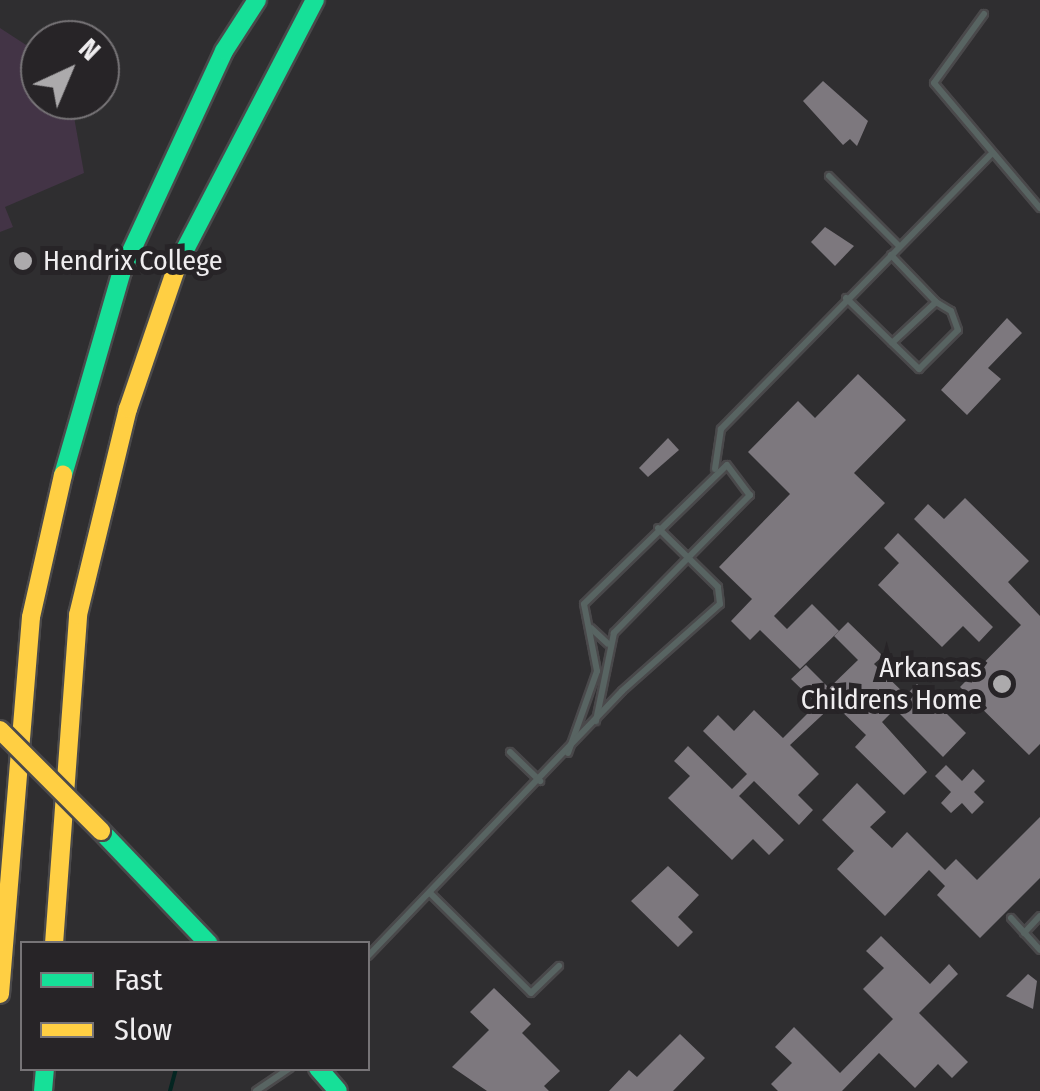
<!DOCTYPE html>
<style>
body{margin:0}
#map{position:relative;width:1040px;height:1091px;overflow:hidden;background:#2f2e30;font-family:"Fira Sans Condensed",sans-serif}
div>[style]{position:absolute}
.green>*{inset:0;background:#433446}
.stream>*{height:4px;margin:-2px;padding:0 2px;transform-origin:2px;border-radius:2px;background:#042521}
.building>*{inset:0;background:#7d787e}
.roads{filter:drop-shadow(2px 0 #4a494b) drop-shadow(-2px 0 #4a494b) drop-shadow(0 2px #4a494b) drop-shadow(0 -2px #4a494b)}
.lane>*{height:6px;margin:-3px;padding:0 3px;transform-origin:3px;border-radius:3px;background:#586462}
.fast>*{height:18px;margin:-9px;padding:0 9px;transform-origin:9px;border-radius:9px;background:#16e098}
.slow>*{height:18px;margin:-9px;padding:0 9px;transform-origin:9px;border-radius:9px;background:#ffcf43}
.bridges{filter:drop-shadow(2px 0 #4a494b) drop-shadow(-2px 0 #4a494b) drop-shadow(0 2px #4a494b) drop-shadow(0 -2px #4a494b)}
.slow-bridge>*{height:18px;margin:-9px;padding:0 9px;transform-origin:9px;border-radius:9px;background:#ffcf43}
.dots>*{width:28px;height:28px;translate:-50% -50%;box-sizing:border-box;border:5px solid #272427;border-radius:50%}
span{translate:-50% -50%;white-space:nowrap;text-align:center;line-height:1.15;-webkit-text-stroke:10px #272427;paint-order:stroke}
.poi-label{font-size:28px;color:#efedef}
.left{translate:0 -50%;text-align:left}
.right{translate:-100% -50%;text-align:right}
.legend{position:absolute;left:20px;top:941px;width:350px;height:130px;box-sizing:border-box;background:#272427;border:2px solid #777477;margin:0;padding:12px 18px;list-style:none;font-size:30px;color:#efedef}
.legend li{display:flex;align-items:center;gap:20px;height:50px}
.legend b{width:50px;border:2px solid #777477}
.north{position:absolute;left:20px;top:20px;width:100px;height:100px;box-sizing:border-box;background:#272427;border:2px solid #777477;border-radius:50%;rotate:44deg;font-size:28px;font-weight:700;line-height:40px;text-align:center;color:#efedef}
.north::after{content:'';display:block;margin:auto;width:35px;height:45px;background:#acaaac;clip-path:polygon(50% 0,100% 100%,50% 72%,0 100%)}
</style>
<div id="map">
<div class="green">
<i style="clip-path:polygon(0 28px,40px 54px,40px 100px,71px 100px,84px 173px,5px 207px,13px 227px,0 232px)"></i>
</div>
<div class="stream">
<i style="left:170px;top:1091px;width:24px;rotate:-75deg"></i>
</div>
<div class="building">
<i style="clip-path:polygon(823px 81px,868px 121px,857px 146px,850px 139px,843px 145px,803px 101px)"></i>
<i style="clip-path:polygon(825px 227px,854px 246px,835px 266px,811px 242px)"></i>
<i style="clip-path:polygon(1007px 318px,1022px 333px,988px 368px,1001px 379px,967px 415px,941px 390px)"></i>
<i style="clip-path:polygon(858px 374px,906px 420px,854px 473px,885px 503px,774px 616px,787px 629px,812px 604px,839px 631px,800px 669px,760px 630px,750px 640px,731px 621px,752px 599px,719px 567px,790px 494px,748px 452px,798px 401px,815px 418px)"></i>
<i style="clip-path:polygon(668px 438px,679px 450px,648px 477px,639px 468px)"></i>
<i style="clip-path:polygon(965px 498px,1029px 561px,1008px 582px,1040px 616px,1040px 744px,1029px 755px,960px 687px,1021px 625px,914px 519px,928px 504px,944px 519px)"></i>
<i style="clip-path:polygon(898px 533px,993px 627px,979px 642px,963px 626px,942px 647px,878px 585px,899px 563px,884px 548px)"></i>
<i style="clip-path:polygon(848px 622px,883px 656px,874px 664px,906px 695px,917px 684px,966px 733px,943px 757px,895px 709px,882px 722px,927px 772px,904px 795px,855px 747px,866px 735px,834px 704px,790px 745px,819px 774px,798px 795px,813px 810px,799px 825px,754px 781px,739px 796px,784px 840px,769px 855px,753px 839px,732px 860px,668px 798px,690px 776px,674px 761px,688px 746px,732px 789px,747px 774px,703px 731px,718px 715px,734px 731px,754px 710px,783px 738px,817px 704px,791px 679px,806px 665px,829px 688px,858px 660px,834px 636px)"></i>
<i style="clip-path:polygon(946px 765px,962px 781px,973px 769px,985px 781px,974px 792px,984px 802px,972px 814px,962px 803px,951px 813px,941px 803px,951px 792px,935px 776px)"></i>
<i style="clip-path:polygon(857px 783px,886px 812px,870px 827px,892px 848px,907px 832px,945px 870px,956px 859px,977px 880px,1040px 817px,1040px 878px,980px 938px,937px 895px,945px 886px,929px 870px,885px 916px,837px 869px,854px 851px,822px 820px)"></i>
<i style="clip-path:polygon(668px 866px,699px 895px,678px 917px,693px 932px,678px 947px,631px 901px)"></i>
<i style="clip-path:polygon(881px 936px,930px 984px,949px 964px,958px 974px,919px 1013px,968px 1062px,952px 1078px,938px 1064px,915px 1088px,879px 1053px,842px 1091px,778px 1091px,771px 1084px,792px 1063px,775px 1047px,794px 1027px,840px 1073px,893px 1019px,863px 989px,884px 968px,866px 951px)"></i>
<i style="clip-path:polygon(1028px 974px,1037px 981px,1033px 1009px,1006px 996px)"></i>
<i style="clip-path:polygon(494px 988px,531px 1024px,522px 1033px,560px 1071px,544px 1086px,549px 1091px,487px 1091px,452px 1067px,489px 1030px,470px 1012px)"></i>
<i style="clip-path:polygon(680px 1034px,705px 1058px,673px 1091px,609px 1091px,629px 1070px,637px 1077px)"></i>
</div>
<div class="roads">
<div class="lane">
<i style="left:984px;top:14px;width:85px;rotate:125.9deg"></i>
<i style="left:934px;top:83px;width:164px;rotate:49.7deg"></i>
<i style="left:829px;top:176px;width:99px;rotate:45deg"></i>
<i style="left:891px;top:255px;width:65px;rotate:46.2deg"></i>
<i style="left:846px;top:298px;width:102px;rotate:44.2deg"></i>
<i style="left:919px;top:369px;width:55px;rotate:-45deg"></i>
<i style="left:958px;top:330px;width:20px;rotate:-110deg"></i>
<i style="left:951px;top:311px;width:17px;rotate:-149deg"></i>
<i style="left:936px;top:302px;width:60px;rotate:137deg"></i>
<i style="left:715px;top:469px;width:40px;rotate:-81.5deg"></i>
<i style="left:721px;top:429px;width:385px;rotate:-45.5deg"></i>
<i style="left:591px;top:628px;width:23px;rotate:43deg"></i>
<i style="left:510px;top:752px;width:42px;rotate:44deg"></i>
<i style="left:568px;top:753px;width:87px;rotate:-70.5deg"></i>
<i style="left:597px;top:671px;width:68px;rotate:-101deg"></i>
<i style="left:584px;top:604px;width:199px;rotate:-44.2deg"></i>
<i style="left:727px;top:465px;width:38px;rotate:53deg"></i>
<i style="left:750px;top:495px;width:194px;rotate:134.6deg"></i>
<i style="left:614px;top:633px;width:90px;rotate:101.6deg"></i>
<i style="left:430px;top:893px;width:142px;rotate:44.7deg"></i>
<i style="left:531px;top:993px;width:39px;rotate:-44deg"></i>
<i style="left:1011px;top:918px;width:43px;rotate:47.8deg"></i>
<i style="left:1024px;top:933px;width:23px;rotate:-47deg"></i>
<i style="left:368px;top:956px;width:367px;rotate:-46.2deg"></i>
<i style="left:622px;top:691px;width:131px;rotate:-41.6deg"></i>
<i style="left:720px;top:604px;width:17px;rotate:-97deg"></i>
<i style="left:718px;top:587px;width:84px;rotate:-135.5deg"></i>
<i style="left:256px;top:1091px;width:41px;rotate:-34.1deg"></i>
</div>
<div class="fast">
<i style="left:178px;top:263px;width:297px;rotate:-62.5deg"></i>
<i style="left:63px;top:475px;width:212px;rotate:-73.9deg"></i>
<i style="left:122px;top:271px;width:242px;rotate:-65.1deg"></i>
<i style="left:224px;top:51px;width:61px;rotate:-57.1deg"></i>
<i style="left:101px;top:831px;width:156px;rotate:46.3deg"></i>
<i style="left:318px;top:1068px;width:30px;rotate:49deg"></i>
<i style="left:43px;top:1091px;width:23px;rotate:-85deg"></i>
</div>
<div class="slow">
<i style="left:54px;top:944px;width:330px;rotate:-85.8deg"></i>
<i style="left:78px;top:615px;width:212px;rotate:-76.4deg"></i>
<i style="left:128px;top:409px;width:154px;rotate:-71.1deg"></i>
<i style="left:0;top:994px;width:378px;rotate:-85.3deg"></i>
<i style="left:31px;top:617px;width:146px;rotate:-77.3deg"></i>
</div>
</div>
<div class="bridges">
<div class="slow-bridge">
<i style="left:0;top:730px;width:143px;rotate:45deg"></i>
</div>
</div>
<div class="dots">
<i style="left:23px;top:261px;background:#acaaac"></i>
<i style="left:1002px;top:684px;background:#acaaac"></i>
</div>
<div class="poi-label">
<span class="left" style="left:43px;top:261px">Hendrix College</span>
<span class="right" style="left:982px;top:684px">Arkansas<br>Childrens Home</span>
</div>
<ul class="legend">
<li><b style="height:12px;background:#16e098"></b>Fast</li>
<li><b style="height:12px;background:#ffcf43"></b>Slow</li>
</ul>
<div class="north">N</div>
</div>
